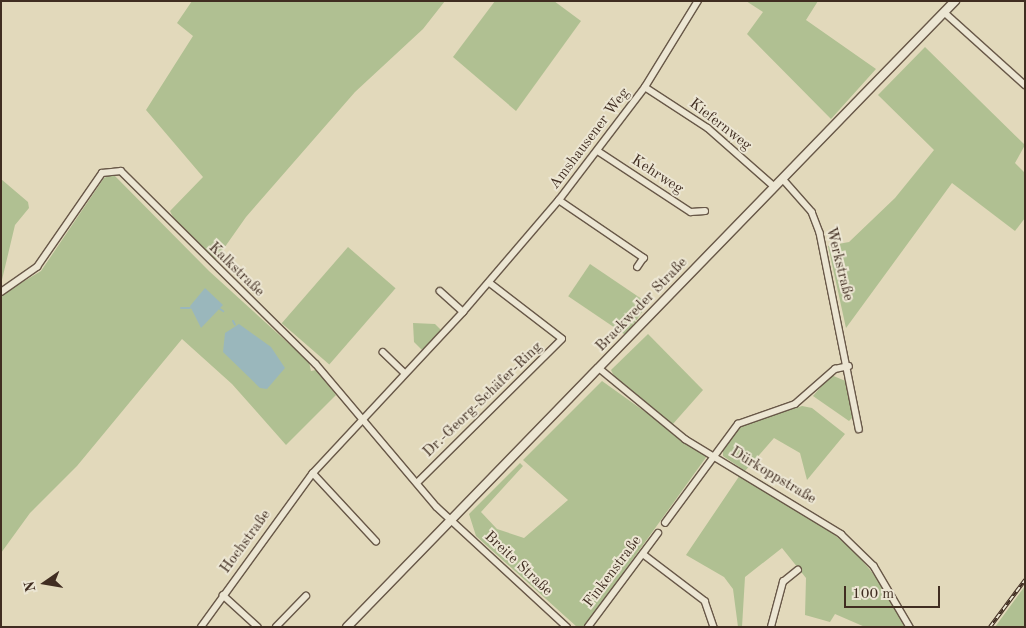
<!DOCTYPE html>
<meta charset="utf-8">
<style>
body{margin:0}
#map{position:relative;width:1026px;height:628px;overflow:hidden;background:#e2d9bb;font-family:"Old Standard TT",serif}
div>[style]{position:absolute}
.green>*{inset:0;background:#b0c092;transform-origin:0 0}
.water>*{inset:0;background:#9ab7bc}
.stream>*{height:2px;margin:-1px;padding:0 1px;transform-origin:1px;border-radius:1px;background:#9ab7bc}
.roads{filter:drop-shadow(1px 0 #685848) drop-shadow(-1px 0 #685848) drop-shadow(0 1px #685848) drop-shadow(0 -1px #685848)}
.minor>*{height:5.5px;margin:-2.75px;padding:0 2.75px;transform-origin:2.75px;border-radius:2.75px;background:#ece6d3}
.tertiary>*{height:8px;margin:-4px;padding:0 4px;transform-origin:4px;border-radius:4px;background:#ece6d3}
.rail>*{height:4px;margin-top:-2px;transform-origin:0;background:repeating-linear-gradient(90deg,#ece6d3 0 5.5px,#402d21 0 11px);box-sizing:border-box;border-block:1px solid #402d21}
span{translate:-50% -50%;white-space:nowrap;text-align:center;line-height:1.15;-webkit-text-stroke:4px #ece6d3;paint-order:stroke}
.street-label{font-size:15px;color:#402d21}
.frame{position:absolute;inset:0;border:2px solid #402d21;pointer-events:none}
.north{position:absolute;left:20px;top:558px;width:50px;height:50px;-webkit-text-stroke:4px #ece6d3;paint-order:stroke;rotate:257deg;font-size:14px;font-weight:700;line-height:20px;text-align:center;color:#402d21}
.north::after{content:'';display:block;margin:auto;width:18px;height:22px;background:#402d21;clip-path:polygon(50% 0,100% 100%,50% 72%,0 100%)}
.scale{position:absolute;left:844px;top:586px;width:96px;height:22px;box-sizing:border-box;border:2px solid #402d21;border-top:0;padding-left:6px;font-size:15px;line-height:18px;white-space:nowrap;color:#402d21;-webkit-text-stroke:4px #ece6d3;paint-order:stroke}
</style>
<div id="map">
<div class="green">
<i style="clip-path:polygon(192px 1px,445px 1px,423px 29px,355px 92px,246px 217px,215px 261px,176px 223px,170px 211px,203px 177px,146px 110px,193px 36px,177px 23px)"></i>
<i style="clip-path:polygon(495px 1px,554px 1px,581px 21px,516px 111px,453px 57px)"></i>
<i style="clip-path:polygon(746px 1px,818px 1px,806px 20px,876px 69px,831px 119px,747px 34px,763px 12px)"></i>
<i style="clip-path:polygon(925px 47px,1025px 145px,1015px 163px,1025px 173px,1025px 218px,1015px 231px,952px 183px,846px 328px,828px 246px,849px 242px,895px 198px,934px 150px,878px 95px)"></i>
<i style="clip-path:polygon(113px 174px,209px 271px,309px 362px,311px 371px,316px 370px,336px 395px,286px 445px,232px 384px,182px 339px,77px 466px,30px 513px,1px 553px,1px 295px,41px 271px,104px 178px)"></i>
<i style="clip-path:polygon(1px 179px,28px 202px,29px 208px,15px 225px,1px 284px)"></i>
<i style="left:348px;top:247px;width:63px;height:101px;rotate:41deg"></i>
<i style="left:590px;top:264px;width:70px;height:39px;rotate:34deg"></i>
<i style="clip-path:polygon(413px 323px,435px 324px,441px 330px,422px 350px,414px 342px)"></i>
<i style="clip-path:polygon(648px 334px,703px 390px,672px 425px,616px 380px,611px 370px)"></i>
<i style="clip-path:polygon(831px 375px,848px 382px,854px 416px,849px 421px,813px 396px)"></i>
<i style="clip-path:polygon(602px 381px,707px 456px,584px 627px,577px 627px,476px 536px,469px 514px,520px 463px,523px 466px,481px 512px,497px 529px,524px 538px,568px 500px,523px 460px)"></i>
<i style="clip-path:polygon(802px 406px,812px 408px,845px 434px,807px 480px,800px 453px,774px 438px,745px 471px,723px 456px,723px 446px,740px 426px)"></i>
<i style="clip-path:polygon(740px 475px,819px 522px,854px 551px,887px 590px,906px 627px,865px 627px,835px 614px,830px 622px,805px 615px,806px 578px,782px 548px,745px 577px,742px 627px,738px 627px,733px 589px,724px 577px,686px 555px)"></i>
<i style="clip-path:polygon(1025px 586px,1025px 627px,995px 627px)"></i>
</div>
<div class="water">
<i style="clip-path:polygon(205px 288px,223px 305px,201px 328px,190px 306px)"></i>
<i style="clip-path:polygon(239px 324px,271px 347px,285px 368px,267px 389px,260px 388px,223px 352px,225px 333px)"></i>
</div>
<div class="stream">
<i style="left:181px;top:308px;width:9px"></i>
<i style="left:220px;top:309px;width:4px;rotate:34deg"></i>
<i style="left:233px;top:321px;width:4px;rotate:63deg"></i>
</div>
<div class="roads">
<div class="minor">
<i style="left:944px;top:12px;width:109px;rotate:42deg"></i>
<i style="left:645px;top:87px;width:75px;rotate:33.1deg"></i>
<i style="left:708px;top:128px;width:89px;rotate:41.4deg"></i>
<i style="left:598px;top:151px;width:111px;rotate:33.3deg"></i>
<i style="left:691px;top:212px;width:14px;rotate:-4deg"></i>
<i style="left:783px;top:179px;width:44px;rotate:48.7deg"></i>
<i style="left:812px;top:212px;width:22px;rotate:69deg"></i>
<i style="left:820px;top:233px;width:200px;rotate:78.7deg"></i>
<i style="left:559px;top:200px;width:103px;rotate:34.3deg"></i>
<i style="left:644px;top:258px;width:11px;rotate:124deg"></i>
<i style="left:440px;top:291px;width:31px;rotate:42deg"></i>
<i style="left:1px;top:292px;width:44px;rotate:-34.8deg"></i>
<i style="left:37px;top:267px;width:114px;rotate:-55.3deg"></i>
<i style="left:102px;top:173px;width:19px;rotate:-6deg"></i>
<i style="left:121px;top:171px;width:274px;rotate:44.7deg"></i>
<i style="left:316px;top:364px;width:187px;rotate:49.8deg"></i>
<i style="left:437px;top:507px;width:177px;rotate:42.7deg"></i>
<i style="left:383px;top:352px;width:30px;rotate:44deg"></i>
<i style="left:599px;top:368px;width:112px;rotate:39.5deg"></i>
<i style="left:685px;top:439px;width:183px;rotate:31.3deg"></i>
<i style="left:841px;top:534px;width:46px;rotate:44.1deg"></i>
<i style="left:874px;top:566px;width:71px;rotate:59.5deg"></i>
<i style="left:313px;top:473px;width:93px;rotate:47.2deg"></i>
<i style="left:417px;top:483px;width:204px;rotate:-44.8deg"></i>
<i style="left:562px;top:339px;width:92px;rotate:-142.5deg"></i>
<i style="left:665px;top:523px;width:123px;rotate:-53.6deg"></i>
<i style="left:738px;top:424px;width:60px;rotate:-19.3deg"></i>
<i style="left:795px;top:404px;width:53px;rotate:-41.2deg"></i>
<i style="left:835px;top:369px;width:14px;rotate:-12deg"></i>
<i style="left:643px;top:554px;width:78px;rotate:37.2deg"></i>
<i style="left:705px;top:601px;width:28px;rotate:71deg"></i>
<i style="left:223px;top:595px;width:47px;rotate:42.4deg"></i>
<i style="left:201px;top:627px;width:190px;rotate:-54deg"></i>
<i style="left:313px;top:473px;width:220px;rotate:-47deg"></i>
<i style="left:463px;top:312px;width:148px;rotate:-49.4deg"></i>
<i style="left:559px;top:200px;width:142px;rotate:-52.7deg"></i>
<i style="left:645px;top:87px;width:101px;rotate:-58.4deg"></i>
<i style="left:276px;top:627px;width:43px;rotate:-45.9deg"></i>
<i style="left:588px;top:627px;width:117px;rotate:-53.3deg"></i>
<i style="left:771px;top:627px;width:47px;rotate:-75.1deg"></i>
<i style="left:783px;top:582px;width:19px;rotate:-39deg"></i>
</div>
<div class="tertiary">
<i style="left:347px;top:627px;width:873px;rotate:-45.84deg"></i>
</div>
</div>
<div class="rail">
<i style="left:990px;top:627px;width:59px;rotate:-53.3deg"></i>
</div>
<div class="street-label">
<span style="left:720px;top:125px;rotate:38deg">Kiefernweg</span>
<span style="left:590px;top:139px;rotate:-53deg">Amshausener Weg</span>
<span style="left:657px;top:175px;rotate:33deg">Kehrweg</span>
<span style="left:839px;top:264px;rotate:76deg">Werkstraße</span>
<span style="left:236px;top:270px;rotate:44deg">Kalkstraße</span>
<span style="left:642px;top:305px;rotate:-46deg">Brackweder Straße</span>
<span style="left:483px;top:400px;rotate:-44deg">Dr.-Georg-Schäfer-Ring</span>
<span style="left:773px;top:476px;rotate:31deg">Dürkoppstraße</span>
<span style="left:246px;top:542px;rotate:-54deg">Hochstraße</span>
<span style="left:518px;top:564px;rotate:43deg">Breite Straße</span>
<span style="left:613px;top:572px;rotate:-53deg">Finkenstraße</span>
</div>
<div class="frame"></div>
<div class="north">N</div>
<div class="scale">100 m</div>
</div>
